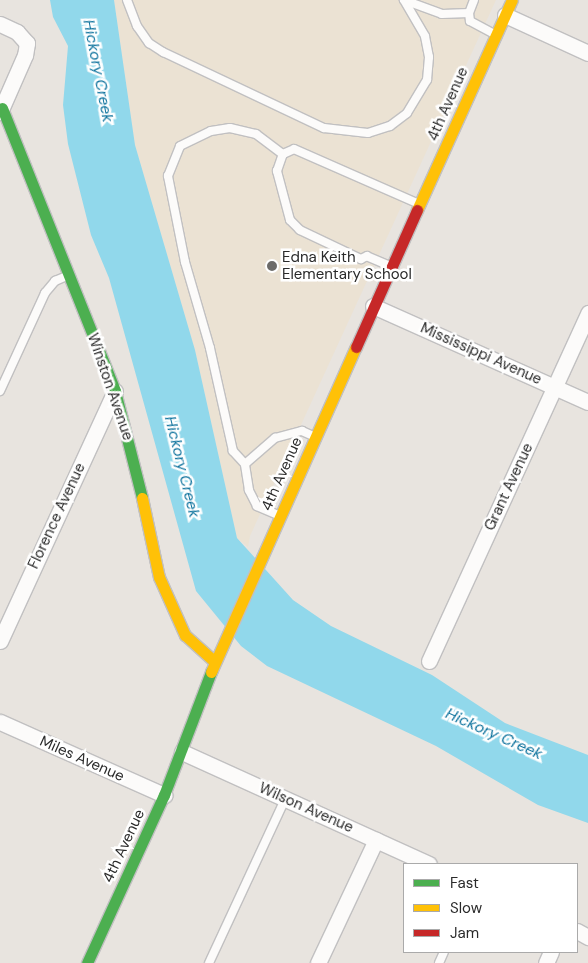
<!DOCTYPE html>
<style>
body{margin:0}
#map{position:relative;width:588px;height:963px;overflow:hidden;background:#e8e4df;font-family:"DM Sans",sans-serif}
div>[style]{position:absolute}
.education>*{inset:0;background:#ebe2d3}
.water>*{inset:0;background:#91d8eb}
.roads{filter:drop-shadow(1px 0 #c1c0c1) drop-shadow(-1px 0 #c1c0c1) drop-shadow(0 1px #c1c0c1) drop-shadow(0 -1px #c1c0c1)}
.lane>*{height:8px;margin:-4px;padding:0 4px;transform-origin:4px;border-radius:4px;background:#fcfbfa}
.street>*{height:15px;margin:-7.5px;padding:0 7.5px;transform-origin:7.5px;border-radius:7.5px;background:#fcfbfa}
.fast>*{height:11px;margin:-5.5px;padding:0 5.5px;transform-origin:5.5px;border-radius:5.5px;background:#4caf50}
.slow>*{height:11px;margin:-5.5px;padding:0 5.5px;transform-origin:5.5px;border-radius:5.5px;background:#ffc107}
.jam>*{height:11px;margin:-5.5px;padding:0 5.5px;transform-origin:5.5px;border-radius:5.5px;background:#c62828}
.dots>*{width:14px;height:14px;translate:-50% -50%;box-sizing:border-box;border:2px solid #fff;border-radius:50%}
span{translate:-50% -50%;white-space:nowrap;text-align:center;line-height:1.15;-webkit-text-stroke:5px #fff;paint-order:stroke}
.street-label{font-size:15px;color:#2a2a2a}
.poi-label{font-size:15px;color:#2a2a2a}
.left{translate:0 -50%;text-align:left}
.water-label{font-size:16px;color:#0b719c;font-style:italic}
.legend{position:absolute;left:403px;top:863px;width:175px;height:90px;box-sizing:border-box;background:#fff;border:1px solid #aaa;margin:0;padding:6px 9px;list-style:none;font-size:15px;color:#2a2a2a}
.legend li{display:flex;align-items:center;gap:10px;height:25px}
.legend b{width:25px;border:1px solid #aaa}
</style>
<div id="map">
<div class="education">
<i style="clip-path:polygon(114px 0,496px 0,250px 536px,248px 547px,237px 538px,195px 350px,135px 145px)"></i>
</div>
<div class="water">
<i style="clip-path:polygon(50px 0,114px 0,135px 145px,195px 350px,237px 538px,293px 600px,331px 626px,432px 675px,505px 723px,588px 755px,588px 823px,538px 805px,436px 746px,267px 666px,241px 646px,196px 591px,109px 278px,91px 235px,68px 144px,63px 105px,68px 46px,53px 17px)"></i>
</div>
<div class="roads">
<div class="lane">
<i style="left:127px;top:0;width:28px;rotate:69deg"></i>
<i style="left:137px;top:26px;width:21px;rotate:55deg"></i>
<i style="left:149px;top:43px;width:17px;rotate:33deg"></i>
<i style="left:163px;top:52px;width:178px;rotate:25.3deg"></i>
<i style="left:324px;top:128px;width:44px;rotate:6.5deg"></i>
<i style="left:368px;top:133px;width:23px;rotate:-18deg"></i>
<i style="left:390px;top:126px;width:21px;rotate:-37deg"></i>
<i style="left:407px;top:113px;width:39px;rotate:-59deg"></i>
<i style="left:427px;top:80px;width:23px;rotate:-85deg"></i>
<i style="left:429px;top:57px;width:21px;rotate:-101deg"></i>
<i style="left:425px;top:36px;width:42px;rotate:-120.3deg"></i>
<i style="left:404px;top:0;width:40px;rotate:20.2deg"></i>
<i style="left:442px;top:14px;width:27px;rotate:-2deg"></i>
<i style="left:474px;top:0;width:14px;rotate:111deg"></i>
<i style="left:469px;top:13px;width:8px;rotate:83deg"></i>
<i style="left:470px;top:21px;width:27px;rotate:28deg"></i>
<i style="left:390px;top:266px;width:25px;rotate:-157deg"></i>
<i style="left:367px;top:256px;width:7px;rotate:153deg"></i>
<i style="left:361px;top:259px;width:68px;rotate:-154.6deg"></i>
<i style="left:300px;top:230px;width:14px;rotate:-135deg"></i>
<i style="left:290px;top:220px;width:51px;rotate:-104.9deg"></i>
<i style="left:277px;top:171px;width:18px;rotate:-71deg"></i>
<i style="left:283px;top:154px;width:12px;rotate:-24deg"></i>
<i style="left:294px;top:149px;width:137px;rotate:23.7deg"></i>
<i style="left:0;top:391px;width:108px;rotate:-65.3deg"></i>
<i style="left:45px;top:293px;width:16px;rotate:-50deg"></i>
<i style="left:55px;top:281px;width:13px;rotate:-23deg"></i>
<i style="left:245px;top:464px;width:18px;rotate:-133deg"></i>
<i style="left:233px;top:451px;width:106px;rotate:-102.6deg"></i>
<i style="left:210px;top:348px;width:90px;rotate:-106.2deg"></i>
<i style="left:185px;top:262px;width:88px;rotate:-101.2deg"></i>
<i style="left:168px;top:176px;width:32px;rotate:-68deg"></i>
<i style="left:180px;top:146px;width:34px;rotate:-26deg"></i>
<i style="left:211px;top:131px;width:19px;rotate:-9deg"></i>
<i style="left:230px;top:128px;width:27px;rotate:13deg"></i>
<i style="left:256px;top:134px;width:34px;rotate:37deg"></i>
<i style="left:278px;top:515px;width:23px;rotate:-157deg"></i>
<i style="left:257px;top:506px;width:18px;rotate:-117deg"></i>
<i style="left:249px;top:490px;width:26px;rotate:-99deg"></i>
<i style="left:245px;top:464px;width:40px;rotate:-41deg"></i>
<i style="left:275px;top:438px;width:28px;rotate:-15deg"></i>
<i style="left:302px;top:431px;width:12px;rotate:24deg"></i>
<i style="left:209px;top:963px;width:181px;rotate:-65.1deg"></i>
<i style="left:439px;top:963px;width:12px;rotate:-66deg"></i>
</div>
<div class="street">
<i style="left:505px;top:15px;width:91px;rotate:24.6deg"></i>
<i style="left:0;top:24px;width:19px;rotate:25deg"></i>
<i style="left:17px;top:32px;width:15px;rotate:48deg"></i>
<i style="left:27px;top:43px;width:12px;rotate:99deg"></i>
<i style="left:25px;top:55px;width:62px;rotate:113.7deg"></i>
<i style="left:373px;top:306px;width:235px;rotate:24.1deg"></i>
<i style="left:0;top:641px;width:275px;rotate:-65.3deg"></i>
<i style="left:429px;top:661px;width:383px;rotate:-65.4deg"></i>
<i style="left:0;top:722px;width:180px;rotate:24deg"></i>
<i style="left:182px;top:752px;width:271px;rotate:24.4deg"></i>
<i style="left:577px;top:931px;width:13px;rotate:29deg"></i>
<i style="left:318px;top:963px;width:136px;rotate:-64.8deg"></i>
<i style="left:546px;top:963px;width:12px;rotate:-66deg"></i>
</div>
<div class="fast">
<i style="left:2px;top:108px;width:305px;rotate:68.2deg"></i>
<i style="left:115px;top:391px;width:110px;rotate:75.8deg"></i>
<i style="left:87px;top:963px;width:185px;rotate:-65.4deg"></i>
<i style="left:164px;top:795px;width:132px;rotate:-69.1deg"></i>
</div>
<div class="slow">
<i style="left:417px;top:210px;width:230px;rotate:-65.7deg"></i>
<i style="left:142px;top:498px;width:81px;rotate:77.9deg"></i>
<i style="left:159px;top:577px;width:64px;rotate:65.9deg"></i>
<i style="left:185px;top:635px;width:39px;rotate:42deg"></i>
<i style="left:211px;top:672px;width:356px;rotate:-66deg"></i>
</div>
<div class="jam">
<i style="left:356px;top:347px;width:150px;rotate:-66deg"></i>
</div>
</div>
<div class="dots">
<i style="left:272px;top:266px;background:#6c6b69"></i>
</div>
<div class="street-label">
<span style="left:448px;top:104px;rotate:-66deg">4th Avenue</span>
<span style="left:481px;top:354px;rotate:24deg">Mississippi Avenue</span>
<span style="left:110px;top:387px;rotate:71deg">Winston Avenue</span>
<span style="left:282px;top:474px;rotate:-66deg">4th Avenue</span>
<span style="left:509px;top:487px;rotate:-65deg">Grant Avenue</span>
<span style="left:57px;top:516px;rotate:-65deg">Florence Avenue</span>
<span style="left:82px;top:759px;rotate:24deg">Miles Avenue</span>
<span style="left:306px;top:808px;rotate:24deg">Wilson Avenue</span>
<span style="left:124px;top:846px;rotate:-65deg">4th Avenue</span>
</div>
<div class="poi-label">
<span class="left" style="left:282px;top:266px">Edna Keith<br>Elementary School</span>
</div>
<div class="water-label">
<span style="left:98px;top:71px;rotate:79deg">Hickory Creek</span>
<span style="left:182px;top:467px;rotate:76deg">Hickory Creek</span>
<span style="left:494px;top:734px;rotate:24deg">Hickory Creek</span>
</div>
<ul class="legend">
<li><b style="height:6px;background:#4caf50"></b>Fast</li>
<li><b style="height:6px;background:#ffc107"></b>Slow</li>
<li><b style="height:6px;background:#c62828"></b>Jam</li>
</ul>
</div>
